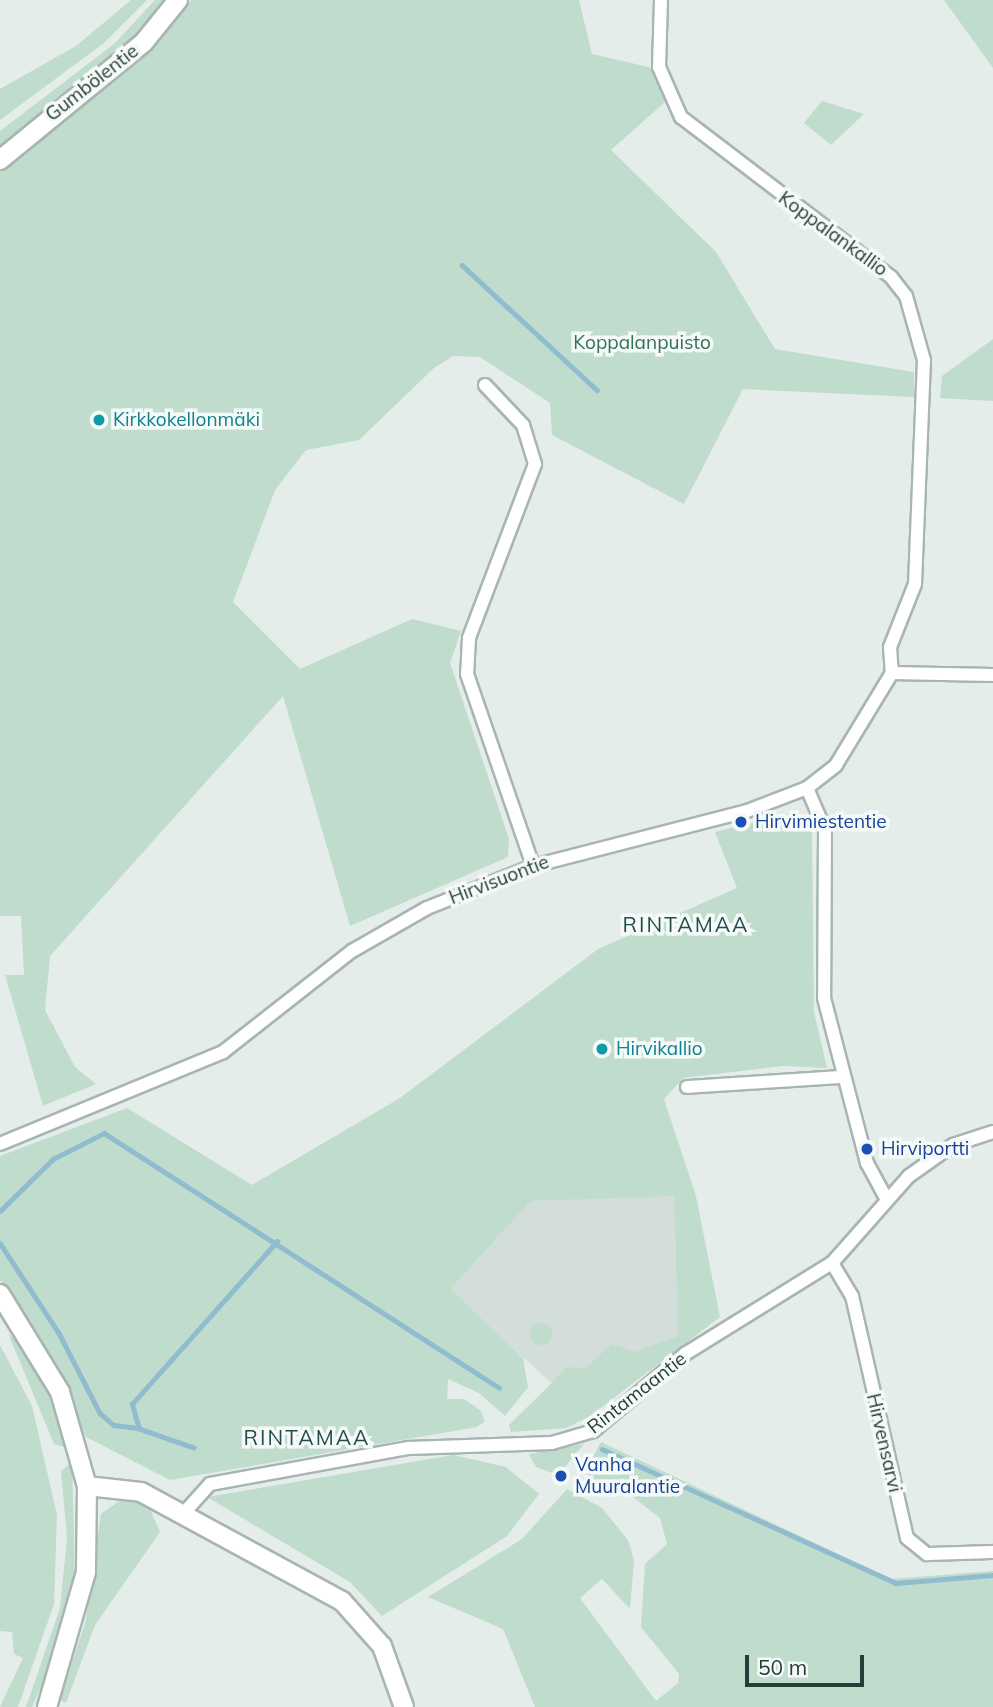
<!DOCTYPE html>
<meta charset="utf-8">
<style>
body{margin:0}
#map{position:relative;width:993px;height:1707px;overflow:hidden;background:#e5edeb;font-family:Mulish,sans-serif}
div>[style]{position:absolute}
.built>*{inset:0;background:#d3ddda}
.green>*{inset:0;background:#bfdccc}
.round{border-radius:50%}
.stream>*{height:4.5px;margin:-2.25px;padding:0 2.25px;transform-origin:2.25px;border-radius:2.25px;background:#91bbce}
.roads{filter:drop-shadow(2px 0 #a8b5b3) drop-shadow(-2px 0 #a8b5b3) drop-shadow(0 2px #a8b5b3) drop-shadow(0 -2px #a8b5b3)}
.street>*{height:12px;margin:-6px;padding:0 6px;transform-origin:6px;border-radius:6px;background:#fff}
.secondary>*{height:18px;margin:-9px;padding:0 9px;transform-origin:9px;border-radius:9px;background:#fff}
.dots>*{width:19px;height:19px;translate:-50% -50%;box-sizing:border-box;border:4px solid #f5f9f8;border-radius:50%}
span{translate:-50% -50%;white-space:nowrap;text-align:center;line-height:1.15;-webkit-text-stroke:7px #f5f9f8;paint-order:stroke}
.street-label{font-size:19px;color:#253e3b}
.park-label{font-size:19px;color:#327255}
.culture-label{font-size:19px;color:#0d838f}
.left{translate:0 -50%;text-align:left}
.transit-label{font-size:19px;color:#164399}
.neighbourhood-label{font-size:21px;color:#224f4b;letter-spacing:2px}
.scale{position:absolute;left:745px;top:1655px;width:119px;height:32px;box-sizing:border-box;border:4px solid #253e3b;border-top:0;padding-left:9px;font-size:21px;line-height:24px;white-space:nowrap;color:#253e3b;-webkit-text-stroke:5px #f5f9f8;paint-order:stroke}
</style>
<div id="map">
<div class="built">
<i style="clip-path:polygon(674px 1195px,678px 1336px,628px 1368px,556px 1387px,449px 1290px,531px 1201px)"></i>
</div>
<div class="green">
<i style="clip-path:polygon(131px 0,147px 0,104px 43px,0 120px,0 89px,76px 46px)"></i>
<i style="clip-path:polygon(155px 0,168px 0,136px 37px,0 148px,0 131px,114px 44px)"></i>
<i style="clip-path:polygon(191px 0,579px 0,592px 54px,653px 68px,665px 102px,611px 150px,716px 252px,775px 349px,914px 372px,914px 397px,743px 389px,684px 504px,552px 435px,550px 403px,480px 357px,453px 356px,434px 368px,359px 440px,306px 450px,275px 490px,233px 602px,300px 669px,412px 619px,461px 631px,450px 663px,509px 839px,508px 857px,350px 926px,283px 696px,50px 956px,45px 1010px,75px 1067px,96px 1084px,43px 1106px,5px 975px,24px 975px,21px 916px,0 916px,0 172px,150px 49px)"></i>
<i style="clip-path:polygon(944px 0,993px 0,993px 68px)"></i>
<i style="clip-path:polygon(822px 101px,864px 114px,831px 145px,804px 123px)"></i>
<i style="clip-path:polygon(993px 339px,993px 401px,940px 398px,942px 376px)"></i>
<i style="clip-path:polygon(792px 813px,801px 816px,812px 833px,814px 1012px,827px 1068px,783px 1066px,683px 1078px,664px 1099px,696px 1196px,720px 1317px,590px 1416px,566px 1428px,511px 1432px,509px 1425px,568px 1367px,584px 1369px,612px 1344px,635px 1352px,678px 1336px,674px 1196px,531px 1201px,450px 1289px,523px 1358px,528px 1387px,505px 1416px,479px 1393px,448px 1379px,447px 1399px,464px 1399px,480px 1410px,485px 1421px,477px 1427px,170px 1480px,86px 1437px,51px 1356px,0 1280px,0 1156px,127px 1108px,252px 1185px,400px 1098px,598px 949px,737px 888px,715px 832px)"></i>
<i class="round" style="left:530px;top:1323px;width:22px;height:22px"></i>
<i style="clip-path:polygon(8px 1333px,35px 1360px,69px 1448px,54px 1444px)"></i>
<i style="clip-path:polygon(0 1345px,32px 1406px,57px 1515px,54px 1604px,18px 1707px,0 1707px,23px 1658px,14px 1654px,12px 1632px,0 1631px)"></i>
<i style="clip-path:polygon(601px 1442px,891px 1579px,993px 1571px,993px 1707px,535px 1707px,503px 1629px,428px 1597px,522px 1539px,567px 1489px,602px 1508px,628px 1540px,634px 1560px,630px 1609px,602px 1579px,580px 1598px,656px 1701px,678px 1683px,679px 1674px,641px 1627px,645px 1564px,667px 1544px,660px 1518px,633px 1497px,588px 1484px,588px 1466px)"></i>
<i style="clip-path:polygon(584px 1444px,558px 1475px,536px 1467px,529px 1454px)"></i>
<i style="clip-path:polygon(453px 1455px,506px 1467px,539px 1494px,507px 1536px,382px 1616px,350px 1582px,207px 1497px)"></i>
<i style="clip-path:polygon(72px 1462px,75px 1577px,61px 1643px,32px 1707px,26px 1707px,60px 1608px,67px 1538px,61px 1471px)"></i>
<i style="clip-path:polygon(126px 1496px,149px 1507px,160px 1532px,95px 1625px,66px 1703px,60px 1700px,86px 1620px,101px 1514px)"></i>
</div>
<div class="stream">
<i style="left:462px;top:265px;width:184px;rotate:42.8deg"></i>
<i style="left:0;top:1211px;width:74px;rotate:-44.5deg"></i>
<i style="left:53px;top:1159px;width:57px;rotate:-27deg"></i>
<i style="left:104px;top:1133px;width:470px;rotate:32.8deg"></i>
<i style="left:0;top:1243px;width:108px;rotate:56.8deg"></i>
<i style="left:59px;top:1333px;width:90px;rotate:62.9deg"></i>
<i style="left:100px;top:1413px;width:18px;rotate:41deg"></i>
<i style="left:114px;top:1425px;width:24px;rotate:7deg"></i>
<i style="left:194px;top:1448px;width:58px;rotate:-160.9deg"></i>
<i style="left:139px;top:1429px;width:26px;rotate:-106deg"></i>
<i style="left:132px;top:1404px;width:218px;rotate:-48.3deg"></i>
<i style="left:602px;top:1449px;width:323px;rotate:24.5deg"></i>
<i style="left:896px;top:1583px;width:97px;rotate:-4.7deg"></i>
</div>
<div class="roads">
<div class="street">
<i style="left:661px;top:0;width:67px;rotate:91.7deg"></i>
<i style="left:659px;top:67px;width:55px;rotate:66.3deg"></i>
<i style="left:681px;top:117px;width:264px;rotate:37.3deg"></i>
<i style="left:891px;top:277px;width:24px;rotate:52deg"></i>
<i style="left:906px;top:296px;width:66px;rotate:74.3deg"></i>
<i style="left:924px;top:360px;width:224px;rotate:92.3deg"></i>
<i style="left:915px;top:584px;width:68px;rotate:111.6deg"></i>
<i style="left:890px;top:647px;width:26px;rotate:86deg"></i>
<i style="left:485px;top:385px;width:55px;rotate:46.5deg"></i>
<i style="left:523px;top:425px;width:41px;rotate:72.9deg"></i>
<i style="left:535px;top:464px;width:186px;rotate:110.8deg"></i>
<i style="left:469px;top:638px;width:36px;rotate:93deg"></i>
<i style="left:467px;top:674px;width:203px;rotate:71deg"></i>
<i style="left:807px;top:788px;width:46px;rotate:66.8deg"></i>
<i style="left:825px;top:830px;width:168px;rotate:90.3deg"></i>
<i style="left:824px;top:998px;width:171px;rotate:75.4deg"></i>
<i style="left:867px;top:1163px;width:42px;rotate:61.6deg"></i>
<i style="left:687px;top:1087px;width:155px;rotate:-3.7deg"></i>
<i style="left:0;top:1144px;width:241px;rotate:-22.4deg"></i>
<i style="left:223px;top:1052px;width:164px;rotate:-38.1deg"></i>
<i style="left:352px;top:951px;width:86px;rotate:-29.8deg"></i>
<i style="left:427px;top:908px;width:114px;rotate:-21.6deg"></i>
<i style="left:533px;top:866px;width:221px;rotate:-14.4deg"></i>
<i style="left:747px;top:811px;width:64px;rotate:-21deg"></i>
<i style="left:807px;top:788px;width:37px;rotate:-38deg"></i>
<i style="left:836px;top:765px;width:108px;rotate:-58.7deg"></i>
<i style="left:892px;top:673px;width:101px;rotate:1.1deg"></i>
<i style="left:832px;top:1263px;width:39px;rotate:59deg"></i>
<i style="left:852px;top:1296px;width:248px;rotate:77.2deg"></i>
<i style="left:907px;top:1538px;width:26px;rotate:39deg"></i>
<i style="left:927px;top:1554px;width:66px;rotate:-1.7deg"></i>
<i style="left:183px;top:1514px;width:40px;rotate:-48deg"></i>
<i style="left:210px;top:1484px;width:202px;rotate:-10.3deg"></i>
<i style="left:409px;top:1448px;width:143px;rotate:-2deg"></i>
<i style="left:552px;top:1443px;width:43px;rotate:-16.3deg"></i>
<i style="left:593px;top:1431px;width:120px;rotate:-39.9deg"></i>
<i style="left:685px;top:1354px;width:173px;rotate:-31.8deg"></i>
<i style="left:832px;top:1263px;width:116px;rotate:-48.5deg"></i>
<i style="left:909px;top:1176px;width:54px;rotate:-35.2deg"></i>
<i style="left:953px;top:1145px;width:42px;rotate:-18deg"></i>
</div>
<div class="secondary">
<i style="left:0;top:160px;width:186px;rotate:-39.3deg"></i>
<i style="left:144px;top:42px;width:54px;rotate:-51deg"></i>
<i style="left:0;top:1294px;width:115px;rotate:58.5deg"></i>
<i style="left:60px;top:1392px;width:98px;rotate:74deg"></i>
<i style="left:87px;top:1486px;width:86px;rotate:90.7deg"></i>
<i style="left:86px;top:1572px;width:141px;rotate:106.1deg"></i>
<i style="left:87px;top:1486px;width:54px;rotate:6.3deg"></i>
<i style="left:141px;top:1492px;width:229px;rotate:28.5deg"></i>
<i style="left:342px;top:1601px;width:60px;rotate:48.4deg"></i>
<i style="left:382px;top:1646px;width:65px;rotate:70.2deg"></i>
</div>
</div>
<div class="dots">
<i style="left:99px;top:420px;background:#0f9aa8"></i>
<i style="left:741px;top:822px;background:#1a4fb4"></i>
<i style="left:602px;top:1049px;background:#0f9aa8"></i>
<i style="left:867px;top:1149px;background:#1a4fb4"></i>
<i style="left:561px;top:1476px;background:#1a4fb4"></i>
</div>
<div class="street-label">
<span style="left:92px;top:83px;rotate:-38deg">Gumbölentie</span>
<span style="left:833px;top:234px;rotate:36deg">Koppalankallio</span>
<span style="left:499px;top:880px;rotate:-21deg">Hirvisuontie</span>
<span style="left:637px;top:1393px;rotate:-38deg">Rintamaantie</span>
<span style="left:884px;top:1443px;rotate:77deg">Hirvensarvi</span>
</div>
<div class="park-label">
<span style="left:642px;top:343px">Koppalanpuisto</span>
</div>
<div class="culture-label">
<span class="left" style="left:113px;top:420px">Kirkkokellonmäki</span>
<span class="left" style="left:616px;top:1049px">Hirvikallio</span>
</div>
<div class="transit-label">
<span class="left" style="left:755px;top:822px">Hirvimiestentie</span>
<span class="left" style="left:881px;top:1149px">Hirviportti</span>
<span class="left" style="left:575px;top:1476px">Vanha<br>Muuralantie</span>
</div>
<div class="neighbourhood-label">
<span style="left:686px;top:924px">RINTAMAA</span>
<span style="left:307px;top:1437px">RINTAMAA</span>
</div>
<div class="scale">50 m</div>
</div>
